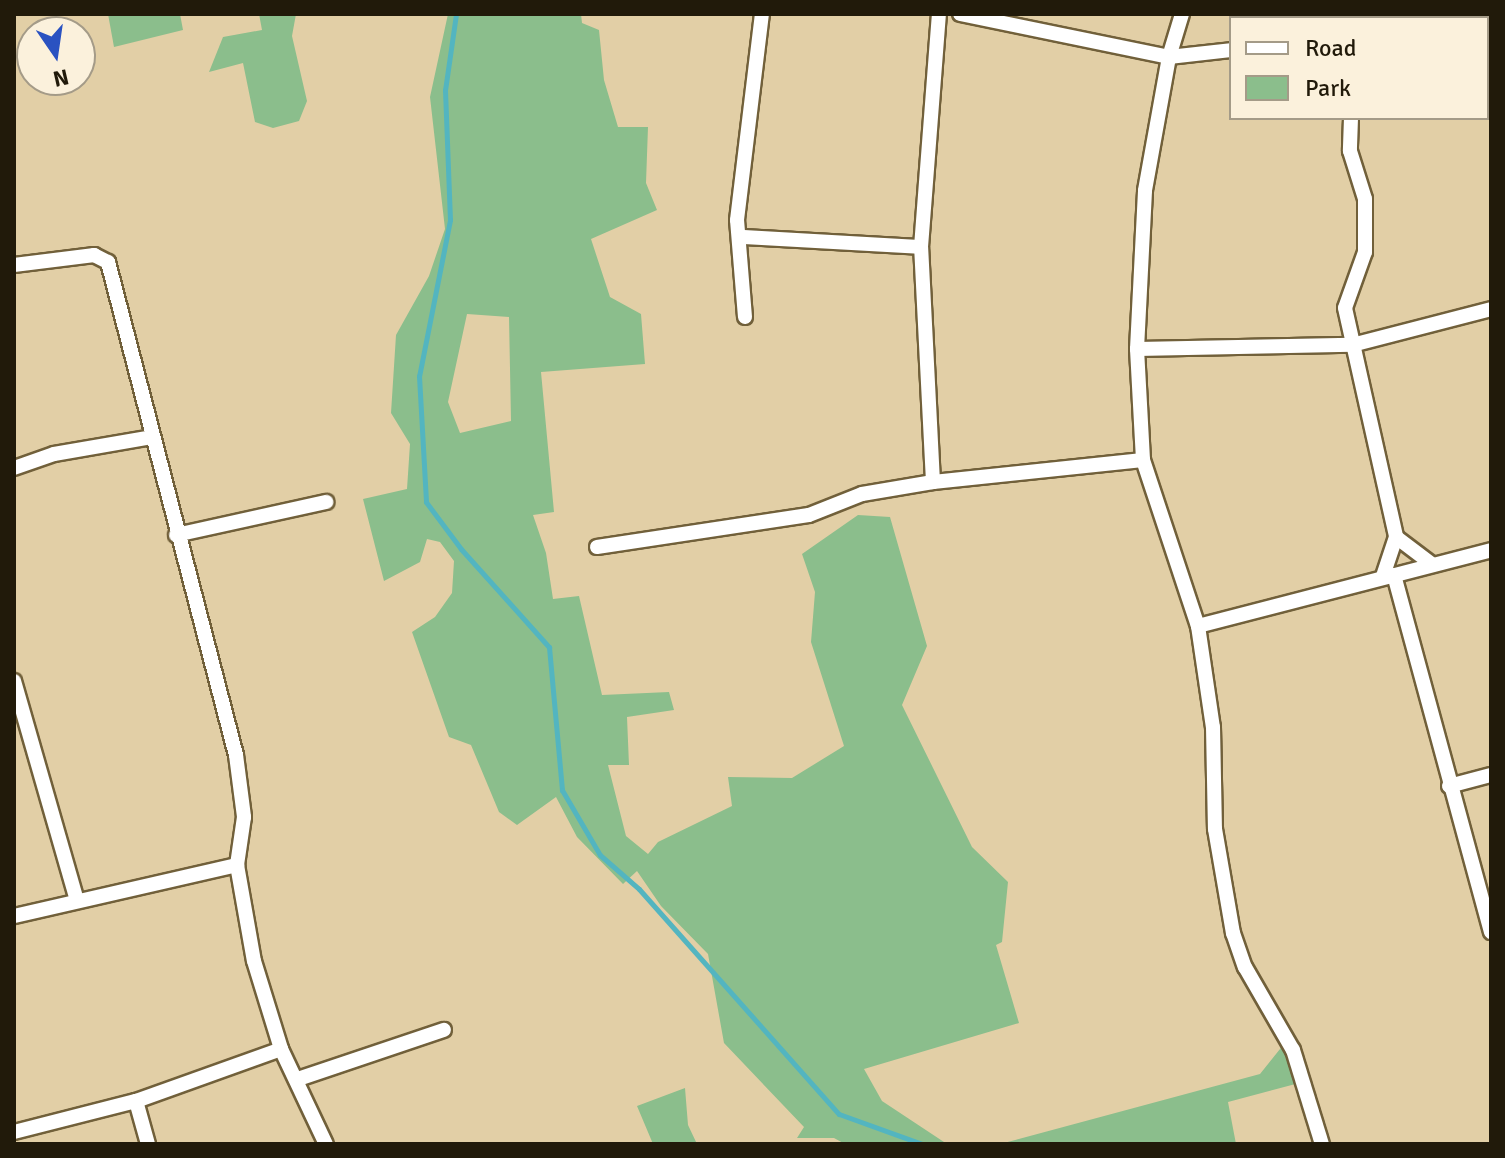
<!DOCTYPE html>
<style>
body{margin:0}
#map{position:relative;width:1505px;height:1158px;overflow:hidden;background:#e2cfa6;font-family:Signika,sans-serif}
div>[style]{position:absolute}
.green>*{inset:0;background:#8bbe8c}
.stream>*{height:5px;margin:-2.5px;padding:0 2.5px;transform-origin:2.5px;border-radius:2.5px;background:#53b5c0}
.roads{filter:drop-shadow(2px 0 #71603a) drop-shadow(-2px 0 #71603a) drop-shadow(0 2px #71603a) drop-shadow(0 -2px #71603a)}
.street>*{height:14px;margin:-7px;padding:0 7px;transform-origin:7px;border-radius:7px;background:#fff}
span{translate:-50% -50%;white-space:nowrap;text-align:center;line-height:1.15;-webkit-text-stroke:8px #fbf1dc;paint-order:stroke}
.frame{position:absolute;inset:0;border:16px solid #211a0a;pointer-events:none}
.legend{position:absolute;left:1229px;top:16px;width:260px;height:104px;box-sizing:border-box;background:#fbf1dc;border:2px solid #a49b88;margin:0;padding:10px 14px;list-style:none;font-size:24px;color:#211a0a}
.legend li{display:flex;align-items:center;gap:16px;height:40px}
.legend b{width:40px;border:2px solid #a49b88}
.north{position:absolute;left:16px;top:16px;width:80px;height:80px;box-sizing:border-box;background:#fbf1dc;border:2px solid #a49b88;border-radius:50%;rotate:167deg;font-size:22px;font-weight:700;line-height:32px;text-align:center;color:#211a0a}
.north::after{content:'';display:block;margin:auto;width:28px;height:36px;background:#2a52c1;clip-path:polygon(50% 0,100% 100%,50% 72%,0 100%)}
</style>
<div id="map">
<div class="green">
<i style="clip-path:polygon(108px 14px,180px 14px,183px 30px,114px 47px)"></i>
<i style="clip-path:polygon(259px 14px,296px 14px,292px 36px,307px 101px,299px 121px,273px 128px,255px 122px,243px 63px,209px 72px,223px 37px,262px 30px)"></i>
<i style="clip-path:polygon(evenodd,448px 14px,581px 14px,582px 23px,599px 30px,604px 80px,618px 127px,648px 127px,646px 183px,657px 210px,591px 239px,610px 297px,641px 314px,645px 364px,541px 372px,554px 512px,533px 515px,546px 553px,553px 599px,579px 596px,602px 695px,669px 692px,674px 710px,627px 717px,629px 765px,608px 765px,626px 836px,648px 854px,658px 842px,732px 806px,728px 777px,792px 778px,844px 746px,811px 642px,815px 592px,802px 554px,858px 515px,890px 517px,927px 646px,902px 705px,972px 847px,1008px 882px,1002px 942px,996px 945px,1019px 1023px,864px 1069px,882px 1101px,947px 1144px,845px 1144px,834px 1138px,797px 1138px,804px 1127px,724px 1043px,708px 954px,661px 906px,637px 871px,623px 884px,577px 837px,556px 797px,517px 825px,499px 812px,471px 745px,449px 737px,412px 632px,435px 617px,452px 593px,454px 561px,440px 542px,427px 539px,420px 562px,384px 581px,363px 499px,407px 489px,410px 444px,391px 413px,396px 335px,429px 276px,445px 229px,430px 97px,448px 14px,467px 314px,509px 317px,511px 421px,460px 433px,448px 402px,467px 314px)"></i>
<i style="clip-path:polygon(1284px 1044px,1303px 1082px,1228px 1102px,1236px 1144px,1000px 1144px,1260px 1074px)"></i>
<i style="clip-path:polygon(685px 1088px,688px 1125px,697px 1144px,653px 1144px,637px 1106px)"></i>
</div>
<div class="stream">
<i style="left:456px;top:14px;width:77px;rotate:98.2deg"></i>
<i style="left:445px;top:90px;width:130px;rotate:87.8deg"></i>
<i style="left:450px;top:220px;width:159px;rotate:101.2deg"></i>
<i style="left:419px;top:376px;width:126px;rotate:86.8deg"></i>
<i style="left:426px;top:502px;width:59px;rotate:53.3deg"></i>
<i style="left:461px;top:549px;width:132px;rotate:48.1deg"></i>
<i style="left:549px;top:647px;width:144px;rotate:84.8deg"></i>
<i style="left:562px;top:790px;width:75px;rotate:59.7deg"></i>
<i style="left:600px;top:855px;width:52px;rotate:41.1deg"></i>
<i style="left:639px;top:889px;width:301px;rotate:48.4deg"></i>
<i style="left:839px;top:1114px;width:88px;rotate:19.9deg"></i>
</div>
<div class="roads">
<div class="street">
<i style="left:960px;top:14px;width:213px;rotate:11.6deg"></i>
<i style="left:1169px;top:57px;width:62px;rotate:-6.4deg"></i>
<i style="left:1182px;top:14px;width:45px;rotate:106.8deg"></i>
<i style="left:1169px;top:57px;width:136px;rotate:100.2deg"></i>
<i style="left:1145px;top:191px;width:158px;rotate:92.9deg"></i>
<i style="left:1137px;top:349px;width:111px;rotate:86.9deg"></i>
<i style="left:1143px;top:460px;width:175px;rotate:71.7deg"></i>
<i style="left:1198px;top:626px;width:102px;rotate:81.6deg"></i>
<i style="left:1213px;top:727px;width:102px;rotate:88.9deg"></i>
<i style="left:1215px;top:829px;width:106px;rotate:80.2deg"></i>
<i style="left:1233px;top:933px;width:36px;rotate:71deg"></i>
<i style="left:1245px;top:967px;width:96px;rotate:60deg"></i>
<i style="left:1293px;top:1050px;width:98px;rotate:72.9deg"></i>
<i style="left:1351px;top:118px;width:33px;rotate:92deg"></i>
<i style="left:1350px;top:151px;width:50px;rotate:72.6deg"></i>
<i style="left:1365px;top:199px;width:53px;rotate:90deg"></i>
<i style="left:1365px;top:252px;width:59px;rotate:109.7deg"></i>
<i style="left:1345px;top:308px;width:235px;rotate:77.4deg"></i>
<i style="left:1396px;top:537px;width:41px;rotate:108.4deg"></i>
<i style="left:742px;top:237px;width:179px;rotate:3.2deg"></i>
<i style="left:14px;top:265px;width:81px;rotate:-7.1deg"></i>
<i style="left:94px;top:255px;width:16px;rotate:27deg"></i>
<i style="left:108px;top:262px;width:509px;rotate:75.45deg"></i>
<i style="left:236px;top:755px;width:63px;rotate:82.6deg"></i>
<i style="left:244px;top:817px;width:49px;rotate:98.3deg"></i>
<i style="left:237px;top:865px;width:97px;rotate:80deg"></i>
<i style="left:254px;top:961px;width:92px;rotate:72.9deg"></i>
<i style="left:281px;top:1049px;width:105px;rotate:64.7deg"></i>
<i style="left:745px;top:317px;width:97px;rotate:-94.7deg"></i>
<i style="left:737px;top:220px;width:208px;rotate:-83.1deg"></i>
<i style="left:1137px;top:349px;width:215px;rotate:-1.1deg"></i>
<i style="left:1352px;top:345px;width:144px;rotate:-14.5deg"></i>
<i style="left:14px;top:468px;width:42px;rotate:-19.3deg"></i>
<i style="left:54px;top:454px;width:99px;rotate:-9.8deg"></i>
<i style="left:933px;top:482px;width:235px;rotate:-92.9deg"></i>
<i style="left:921px;top:247px;width:234px;rotate:-85.6deg"></i>
<i style="left:176px;top:535px;width:154px;rotate:-12.4deg"></i>
<i style="left:1396px;top:537px;width:46px;rotate:37.1deg"></i>
<i style="left:597px;top:547px;width:214px;rotate:-8.6deg"></i>
<i style="left:809px;top:515px;width:57px;rotate:-21.6deg"></i>
<i style="left:862px;top:494px;width:72px;rotate:-9.6deg"></i>
<i style="left:933px;top:482px;width:211px;rotate:-6deg"></i>
<i style="left:1394px;top:575px;width:370px;rotate:74.8deg"></i>
<i style="left:1198px;top:626px;width:303px;rotate:-14.5deg"></i>
<i style="left:14px;top:681px;width:228px;rotate:74deg"></i>
<i style="left:1449px;top:786px;width:43px;rotate:-14.7deg"></i>
<i style="left:14px;top:916px;width:229px;rotate:-12.9deg"></i>
<i style="left:298px;top:1079px;width:154px;rotate:-18.6deg"></i>
<i style="left:136px;top:1101px;width:45px;rotate:74.4deg"></i>
<i style="left:14px;top:1132px;width:126px;rotate:-14.3deg"></i>
<i style="left:136px;top:1101px;width:154px;rotate:-19.7deg"></i>
</div>
</div>
<div class="frame"></div>
<ul class="legend">
<li><b style="height:10px;background:#fff"></b>Road</li>
<li><b style="height:22px;background:#8bbe8c"></b>Park</li>
</ul>
<div class="north">N</div>
</div>
